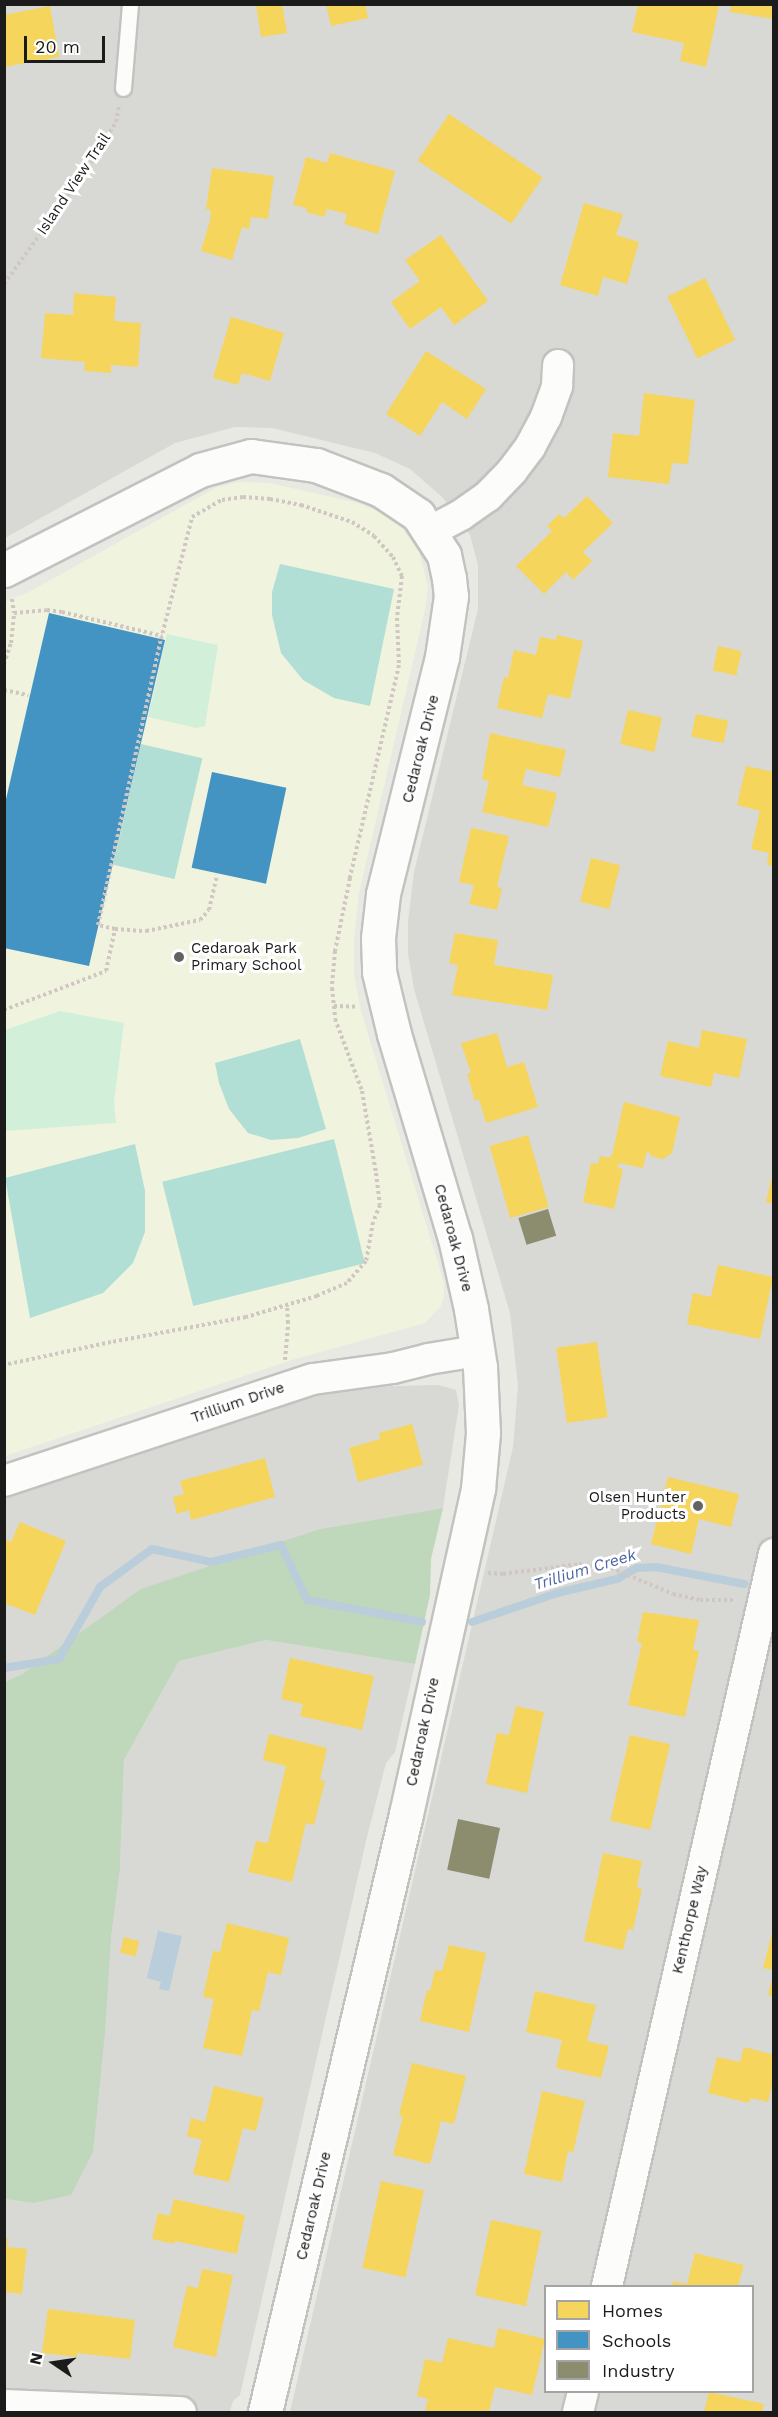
<!DOCTYPE html>
<style>
body{margin:0}
#map{position:relative;width:778px;height:2417px;overflow:hidden;background:#e9e9e4;font-family:"Work Sans",sans-serif}
div>[style]{position:absolute}
.residential>*{inset:0;background:#d8d8d5}
.education>*{inset:0;background:#f0f3de}
.forest>*{inset:0;background:#bfd7bb}
.park>*{inset:0;background:#d2f0d9}
.pitch>*{inset:0;background:#b1dfd5;transform-origin:0 0}
.water>*{inset:0;background:#b9cddb}
.homes>*{inset:0;background:#f6d55c;transform-origin:0 0}
.schools>*{inset:0;background:#4393c3;transform-origin:0 0}
.industry>*{inset:0;background:#8c8c6e;transform-origin:0 0}
.stream>*{height:8px;margin:-4px;padding:0 4px;transform-origin:4px;border-radius:4px;background:#b9cddb}
.path>*{height:4px;margin-top:-2px;transform-origin:0;background:repeating-linear-gradient(90deg,#d0c7c2 0 3px,transparent 0 6px)}
.roads{filter:drop-shadow(2px 0 #c2c2c0) drop-shadow(-2px 0 #c2c2c0) drop-shadow(0 2px #c2c2c0) drop-shadow(0 -2px #c2c2c0)}
.service>*{height:15px;margin:-7.5px;padding:0 7.5px;transform-origin:7.5px;border-radius:7.5px;background:#fcfcfb}
.minor>*{height:30px;margin:-15px;padding:0 15px;transform-origin:15px;border-radius:15px;background:#fcfcfb}
.tertiary>*{height:33px;margin:-16.5px;padding:0 16.5px;transform-origin:16.5px;border-radius:16.5px;background:#fcfcfb}
.dots>*{width:16px;height:16px;translate:-50% -50%;box-sizing:border-box;border:3px solid #fff;border-radius:50%}
span{translate:-50% -50%;white-space:nowrap;text-align:center;line-height:1.15;-webkit-text-stroke:6px #fff;paint-order:stroke}
.street-label{font-size:15px;color:#1b1b1b}
.poi-label{font-size:15px;color:#1b1b1b}
.left{translate:0 -50%;text-align:left}
.right{translate:-100% -50%;text-align:right}
.water-label{font-size:16px;color:#4f67a4;font-style:italic}
.frame{position:absolute;inset:0;border:6px solid #1b1b1b;pointer-events:none}
.legend{position:absolute;left:544px;top:2285px;width:210px;height:108px;box-sizing:border-box;background:#fff;border:2px solid #a4a4a4;margin:0;padding:8px 10px;list-style:none;font-size:18px;color:#1b1b1b}
.legend li{display:flex;align-items:center;gap:12px;height:30px}
.legend b{width:30px;border:2px solid #a4a4a4}
.north{position:absolute;left:24px;top:2333px;width:60px;height:60px;-webkit-text-stroke:4px #fff;paint-order:stroke;rotate:283deg;font-size:16px;font-weight:700;line-height:24px;text-align:center;color:#1b1b1b}
.north::after{content:'';display:block;margin:auto;width:21px;height:27px;background:#1b1b1b;clip-path:polygon(50% 0,100% 100%,50% 72%,0 100%)}
.scale{position:absolute;left:24px;top:36px;width:81px;height:27px;box-sizing:border-box;border:3px solid #1b1b1b;border-top:0;padding-left:8px;font-size:18px;line-height:21px;white-space:nowrap;color:#1b1b1b;-webkit-text-stroke:4px #fff;paint-order:stroke}
</style>
<div id="map">
<div class="residential">
<i style="clip-path:polygon(evenodd,5px 5px,773px 5px,773px 2412px,290px 2412px,513px 1447px,518px 1386px,510px 1313px,414px 989px,408px 954px,408px 922px,414px 872px,478px 609px,478px 565px,470px 535px,442px 497px,410px 469px,375px 453px,272px 428px,235px 427px,175px 443px,5px 538px,5px 5px,546px 2286px,752px 2286px,752px 2392px,546px 2392px,546px 2286px)"></i>
<i style="clip-path:polygon(439px 1385px,456px 1390px,459px 1405px,443px 1508px,320px 1529px,5px 1682px,4px 1492px,309px 1388px)"></i>
<i style="clip-path:polygon(266px 1640px,415px 1664px,395px 1752px,386px 1763px,367px 1837px,240px 2395px,233px 2401px,230px 2412px,5px 2412px,5px 2199px,33px 2203px,111px 1938px,120px 1869px,124px 1760px,179px 1661px)"></i>
</div>
<div class="education">
<i style="clip-path:polygon(239px 482px,269px 483px,358px 503px,377px 511px,402px 528px,419px 551px,428px 587px,425px 610px,359px 893px,354px 940px,354px 974px,361px 1011px,444px 1283px,444px 1295px,441px 1306px,425px 1323px,292px 1360px,5px 1456px,4px 602px,29px 592px,217px 487px)"></i>
</div>
<div class="forest">
<i style="clip-path:polygon(443px 1508px,431px 1559px,430px 1595px,415px 1664px,266px 1640px,179px 1661px,124px 1760px,120px 1869px,111px 1938px,105px 2032px,93px 2152px,71px 2195px,33px 2203px,5px 2199px,5px 1682px,24px 1673px,141px 1589px,320px 1529px)"></i>
</div>
<div class="park">
<i style="clip-path:polygon(167px 634px,218px 645px,205px 726px,197px 728px,148px 717px)"></i>
<i style="clip-path:polygon(60px 1011px,124px 1023px,114px 1103px,116px 1123px,5px 1131px,5px 1030px)"></i>
</div>
<div class="pitch">
<i style="clip-path:polygon(280px 564px,394px 589px,370px 706px,334px 698px,303px 680px,281px 653px,272px 615px,272px 592px)"></i>
<i style="left:141px;top:744px;width:63px;height:124px;rotate:13deg"></i>
<i style="clip-path:polygon(300px 1039px,326px 1129px,298px 1138px,271px 1140px,248px 1133px,229px 1109px,219px 1083px,215px 1063px)"></i>
<i style="left:334px;top:1139px;width:128px;height:177px;rotate:76deg"></i>
<i style="clip-path:polygon(135px 1144px,145px 1191px,145px 1232px,133px 1263px,103px 1293px,30px 1318px,5px 1178px)"></i>
</div>
<div class="water">
<i style="clip-path:polygon(158px 1931px,182px 1936px,169px 1991px,159px 1989px,161px 1982px,147px 1978px)"></i>
</div>
<div class="homes">
<i style="clip-path:polygon(256px 4px,282px 4px,287px 33px,261px 37px)"></i>
<i style="clip-path:polygon(326px 4px,365px 4px,368px 18px,331px 26px)"></i>
<i style="clip-path:polygon(731px 4px,774px 4px,774px 19px,730px 12px)"></i>
<i style="clip-path:polygon(638px 5px,719px 5px,706px 67px,680px 61px,684px 43px,632px 32px)"></i>
<i style="clip-path:polygon(50px 6px,59px 57px,4px 67px,4px 15px)"></i>
<i style="left:449px;top:114px;width:113px;height:56px;rotate:34deg"></i>
<i style="clip-path:polygon(330px 153px,395px 171px,378px 234px,344px 224px,347px 214px,327px 209px,324px 217px,306px 212px,307px 208px,293px 205px,306px 157px,327px 163px)"></i>
<i style="clip-path:polygon(212px 168px,274px 176px,268px 219px,251px 217px,249px 229px,242px 227px,232px 260px,201px 251px,210px 221px,211px 210px,206px 209px)"></i>
<i style="clip-path:polygon(584px 203px,623px 214px,616px 235px,639px 242px,627px 284px,603px 277px,598px 296px,560px 285px)"></i>
<i style="clip-path:polygon(441px 235px,488px 301px,454px 325px,441px 307px,410px 329px,391px 302px,420px 281px,405px 260px)"></i>
<i style="left:705px;top:278px;width:69px;height:42px;rotate:64deg"></i>
<i style="clip-path:polygon(74px 293px,116px 297px,114px 321px,141px 323px,138px 367px,111px 365px,111px 373px,84px 371px,85px 362px,41px 358px,45px 313px,73px 315px)"></i>
<i style="clip-path:polygon(231px 317px,284px 333px,270px 381px,242px 373px,238px 385px,213px 378px)"></i>
<i style="clip-path:polygon(426px 351px,486px 389px,467px 419px,442px 402px,420px 436px,386px 414px)"></i>
<i style="clip-path:polygon(644px 393px,695px 400px,688px 464px,672px 463px,669px 484px,608px 477px,613px 433px,639px 436px)"></i>
<i style="clip-path:polygon(587px 496px,613px 523px,583px 552px,592px 561px,573px 580px,566px 572px,544px 594px,516px 566px,552px 531px,547px 526px,559px 514px,564px 518px)"></i>
<i style="clip-path:polygon(557px 635px,583px 641px,570px 699px,548px 694px,542px 718px,497px 708px,504px 677px,508px 678px,514px 650px,536px 655px,540px 637px,556px 640px)"></i>
<i style="left:718px;top:646px;width:24px;height:25px;rotate:12deg"></i>
<i style="left:628px;top:710px;width:35px;height:35px;rotate:13deg"></i>
<i style="left:696px;top:714px;width:33px;height:23px;rotate:12deg"></i>
<i style="clip-path:polygon(490px 733px,566px 750px,560px 777px,526px 769px,522px 785px,557px 793px,548px 827px,482px 812px,489px 781px,482px 779px)"></i>
<i style="clip-path:polygon(746px 766px,774px 772px,774px 866px,767px 865px,769px 853px,751px 849px,760px 811px,737px 805px)"></i>
<i style="clip-path:polygon(471px 828px,509px 836px,497px 887px,502px 888px,497px 910px,469px 904px,474px 885px,459px 882px)"></i>
<i style="left:591px;top:858px;width:30px;height:45px;rotate:14deg"></i>
<i style="clip-path:polygon(455px 933px,498px 940px,494px 965px,553px 975px,547px 1010px,452px 995px,458px 965px,449px 963px)"></i>
<i style="clip-path:polygon(702px 1030px,747px 1039px,739px 1078px,714px 1073px,711px 1087px,660px 1076px,668px 1041px,699px 1048px)"></i>
<i style="clip-path:polygon(497px 1033px,507px 1067px,524px 1062px,538px 1107px,486px 1123px,479px 1099px,475px 1101px,467px 1074px,471px 1073px,461px 1043px)"></i>
<i style="clip-path:polygon(624px 1102px,680px 1117px,672px 1153px,663px 1159px,653px 1157px,647px 1151px,643px 1168px,619px 1163px,618px 1168px,623px 1169px,614px 1209px,583px 1202px,591px 1163px,598px 1164px,600px 1156px,609px 1158px,612px 1155px)"></i>
<i style="left:528px;top:1135px;width:75px;height:40px;rotate:74deg"></i>
<i style="clip-path:polygon(773px 1172px,774px 1172px,774px 1204px,766px 1202px)"></i>
<i style="clip-path:polygon(718px 1265px,773px 1277px,760px 1339px,687px 1324px,693px 1293px,711px 1297px)"></i>
<i style="left:597px;top:1342px;width:76px;height:41px;rotate:82deg"></i>
<i style="clip-path:polygon(412px 1424px,423px 1465px,358px 1482px,349px 1448px,380px 1439px,379px 1433px)"></i>
<i style="clip-path:polygon(265px 1458px,275px 1497px,191px 1520px,189px 1510px,177px 1514px,173px 1497px,184px 1494px,180px 1481px)"></i>
<i style="clip-path:polygon(668px 1477px,739px 1494px,731px 1527px,699px 1519px,691px 1554px,651px 1544px)"></i>
<i style="clip-path:polygon(20px 1522px,66px 1541px,35px 1615px,4px 1603px,4px 1539px,11px 1542px)"></i>
<i style="clip-path:polygon(643px 1612px,699px 1620px,693px 1650px,699px 1651px,685px 1717px,628px 1705px,642px 1643px,637px 1642px)"></i>
<i style="clip-path:polygon(290px 1658px,374px 1676px,362px 1730px,300px 1716px,303px 1704px,281px 1699px)"></i>
<i style="clip-path:polygon(516px 1706px,544px 1712px,527px 1793px,486px 1784px,497px 1733px,509px 1735px)"></i>
<i style="clip-path:polygon(269px 1734px,327px 1748px,320px 1780px,325px 1781px,314px 1825px,306px 1823px,292px 1882px,248px 1872px,256px 1841px,268px 1843px,286px 1766px,263px 1760px)"></i>
<i style="left:630px;top:1735px;width:41px;height:88px;rotate:13deg"></i>
<i style="clip-path:polygon(603px 1853px,642px 1861px,637px 1887px,642px 1889px,633px 1930px,628px 1929px,623px 1950px,584px 1941px)"></i>
<i style="clip-path:polygon(227px 1923px,289px 1938px,281px 1975px,268px 1972px,259px 2011px,252px 2010px,242px 2056px,203px 2048px,214px 1999px,203px 1997px,213px 1951px,220px 1952px)"></i>
<i style="clip-path:polygon(773px 1929px,774px 1929px,774px 1970px,763px 1968px)"></i>
<i style="left:124px;top:1937px;width:16px;height:16px;rotate:15deg"></i>
<i style="clip-path:polygon(449px 1945px,486px 1953px,469px 2032px,420px 2021px,427px 1990px,430px 1991px,435px 1970px,442px 1971px)"></i>
<i style="clip-path:polygon(773px 1976px,774px 1976px,774px 1997px,768px 1995px)"></i>
<i style="clip-path:polygon(535px 1991px,596px 2005px,587px 2041px,609px 2046px,601px 2078px,556px 2068px,562px 2040px,526px 2032px)"></i>
<i style="clip-path:polygon(744px 2047px,774px 2055px,774px 2078px,768px 2102px,751px 2098px,749px 2103px,708px 2093px,717px 2057px,740px 2062px)"></i>
<i style="clip-path:polygon(412px 2063px,466px 2076px,454px 2124px,441px 2121px,430px 2164px,393px 2155px,403px 2116px,399px 2115px)"></i>
<i style="clip-path:polygon(214px 2086px,264px 2098px,256px 2131px,243px 2128px,229px 2182px,193px 2174px,202px 2140px,187px 2136px,191px 2118px,205px 2122px)"></i>
<i style="clip-path:polygon(542px 2091px,585px 2101px,573px 2153px,568px 2151px,562px 2182px,524px 2174px)"></i>
<i style="left:381px;top:2181px;width:44px;height:89px;rotate:12deg"></i>
<i style="clip-path:polygon(174px 2199px,245px 2215px,237px 2254px,175px 2241px,174px 2244px,152px 2239px,158px 2213px,170px 2216px)"></i>
<i style="left:491px;top:2220px;width:52px;height:77px;rotate:12deg"></i>
<i style="clip-path:polygon(4px 2238px,8px 2238px,7px 2247px,27px 2249px,22px 2294px,4px 2292px)"></i>
<i style="clip-path:polygon(695px 2253px,744px 2265px,738px 2286px,672px 2286px,673px 2281px,687px 2284px)"></i>
<i style="clip-path:polygon(202px 2269px,233px 2275px,216px 2357px,173px 2347px,187px 2286px,198px 2288px)"></i>
<i style="clip-path:polygon(48px 2309px,135px 2320px,130px 2359px,77px 2353px,77px 2357px,42px 2353px)"></i>
<i style="clip-path:polygon(498px 2328px,545px 2339px,532px 2395px,495px 2387px,489px 2412px,425px 2412px,428px 2399px,417px 2396px,425px 2359px,442px 2363px,448px 2338px,494px 2348px)"></i>
<i style="clip-path:polygon(709px 2392px,764px 2404px,762px 2412px,704px 2412px)"></i>
</div>
<div class="schools">
<i style="clip-path:polygon(49px 613px,165px 640px,89px 966px,4px 948px,4px 808px)"></i>
<i style="left:212px;top:772px;width:76px;height:98px;rotate:12deg"></i>
</div>
<div class="industry">
<i style="left:548px;top:1209px;width:28px;height:31px;rotate:73deg"></i>
<i style="left:458px;top:1819px;width:43px;height:52px;rotate:12deg"></i>
</div>
<div class="stream">
<i style="left:472px;top:1622px;width:90px;rotate:-18.8deg"></i>
<i style="left:557px;top:1593px;width:62px;rotate:-13.1deg"></i>
<i style="left:617px;top:1579px;width:23px;rotate:-29deg"></i>
<i style="left:637px;top:1568px;width:19px;rotate:-3deg"></i>
<i style="left:656px;top:1567px;width:90px;rotate:10.9deg"></i>
<i style="left:4px;top:1668px;width:56px;rotate:-9.3deg"></i>
<i style="left:59px;top:1659px;width:83px;rotate:-60.3deg"></i>
<i style="left:100px;top:1587px;width:64px;rotate:-36.2deg"></i>
<i style="left:152px;top:1549px;width:60px;rotate:12.4deg"></i>
<i style="left:211px;top:1562px;width:72px;rotate:-13.7deg"></i>
<i style="left:281px;top:1545px;width:61px;rotate:64.7deg"></i>
<i style="left:307px;top:1600px;width:117px;rotate:10.8deg"></i>
</div>
<div class="path">
<i style="left:4px;top:284px;width:143px;rotate:-54.1deg"></i>
<i style="left:88px;top:168px;width:54px;rotate:-58.7deg"></i>
<i style="left:116px;top:122px;width:16px;rotate:-79deg"></i>
<i style="left:12px;top:599px;width:14px;rotate:82deg"></i>
<i style="left:14px;top:613px;width:33px;rotate:-5deg"></i>
<i style="left:47px;top:610px;width:15px;rotate:8deg"></i>
<i style="left:62px;top:612px;width:103px;rotate:13.5deg"></i>
<i style="left:4px;top:664px;width:22px;rotate:-72deg"></i>
<i style="left:11px;top:643px;width:30px;rotate:-84deg"></i>
<i style="left:4px;top:690px;width:25px;rotate:12deg"></i>
<i style="left:115px;top:929px;width:31px;rotate:4deg"></i>
<i style="left:146px;top:931px;width:55px;rotate:-11.5deg"></i>
<i style="left:200px;top:920px;width:13px;rotate:-48deg"></i>
<i style="left:209px;top:910px;width:36px;rotate:-77deg"></i>
<i style="left:334px;top:1006px;width:24px;rotate:2deg"></i>
<i style="left:4px;top:1010px;width:109px;rotate:-20.9deg"></i>
<i style="left:106px;top:971px;width:43px;rotate:-77.9deg"></i>
<i style="left:115px;top:929px;width:17px;rotate:-167deg"></i>
<i style="left:98px;top:925px;width:293px;rotate:-77.6deg"></i>
<i style="left:161px;top:639px;width:126px;rotate:-75.7deg"></i>
<i style="left:192px;top:517px;width:34px;rotate:-30deg"></i>
<i style="left:222px;top:500px;width:21px;rotate:-8deg"></i>
<i style="left:243px;top:497px;width:27px;rotate:4deg"></i>
<i style="left:270px;top:499px;width:32px;rotate:11deg"></i>
<i style="left:301px;top:505px;width:54px;rotate:18.4deg"></i>
<i style="left:352px;top:522px;width:26px;rotate:32deg"></i>
<i style="left:374px;top:536px;width:28px;rotate:48deg"></i>
<i style="left:393px;top:557px;width:21px;rotate:65deg"></i>
<i style="left:402px;top:576px;width:42px;rotate:96.8deg"></i>
<i style="left:397px;top:618px;width:47px;rotate:87.6deg"></i>
<i style="left:399px;top:665px;width:219px;rotate:103deg"></i>
<i style="left:350px;top:878px;width:75px;rotate:101.6deg"></i>
<i style="left:335px;top:951px;width:37px;rotate:95deg"></i>
<i style="left:332px;top:988px;width:31px;rotate:84deg"></i>
<i style="left:335px;top:1019px;width:77px;rotate:69.4deg"></i>
<i style="left:362px;top:1091px;width:83px;rotate:80.3deg"></i>
<i style="left:376px;top:1173px;width:32px;rotate:83deg"></i>
<i style="left:380px;top:1205px;width:18px;rotate:112deg"></i>
<i style="left:373px;top:1222px;width:40px;rotate:100deg"></i>
<i style="left:366px;top:1261px;width:29px;rotate:131deg"></i>
<i style="left:347px;top:1283px;width:33px;rotate:157deg"></i>
<i style="left:317px;top:1296px;width:74px;rotate:163.5deg"></i>
<i style="left:246px;top:1317px;width:137px;rotate:169.5deg"></i>
<i style="left:111px;top:1342px;width:109px;rotate:167.9deg"></i>
<i style="left:285px;top:1360px;width:37px;rotate:-85deg"></i>
<i style="left:288px;top:1323px;width:18px;rotate:-93deg"></i>
<i style="left:488px;top:1573px;width:15px;rotate:4deg"></i>
<i style="left:503px;top:1574px;width:77px;rotate:-7.5deg"></i>
<i style="left:579px;top:1564px;width:32px;rotate:7deg"></i>
<i style="left:611px;top:1568px;width:67px;rotate:22.8deg"></i>
<i style="left:673px;top:1594px;width:28px;rotate:13deg"></i>
<i style="left:700px;top:1600px;width:35px"></i>
</div>
<div class="roads">
<div class="service">
<i style="left:123px;top:88px;width:84px;rotate:-85.2deg"></i>
</div>
<div class="minor">
<i style="left:431px;top:531px;width:34px;rotate:-28deg"></i>
<i style="left:461px;top:515px;width:33px;rotate:-35deg"></i>
<i style="left:488px;top:496px;width:35px;rotate:-46deg"></i>
<i style="left:512px;top:471px;width:30px;rotate:-53deg"></i>
<i style="left:530px;top:447px;width:34px;rotate:-62deg"></i>
<i style="left:546px;top:417px;width:33px;rotate:-70deg"></i>
<i style="left:557px;top:386px;width:21px;rotate:-87deg"></i>
<i style="left:4px;top:1481px;width:325px;rotate:-18.3deg"></i>
<i style="left:313px;top:1379px;width:81px;rotate:-7.8deg"></i>
<i style="left:393px;top:1368px;width:36px;rotate:-14deg"></i>
<i style="left:428px;top:1359px;width:51px;rotate:-9.1deg"></i>
<i style="left:607px;top:2286px;width:751px;rotate:-77.15deg"></i>
<i style="left:4px;top:2405px;width:177px;rotate:2.3deg"></i>
<i style="left:578px;top:2412px;width:21px;rotate:-76deg"></i>
</div>
<div class="tertiary">
<i style="left:4px;top:570px;width:220px;rotate:-27deg"></i>
<i style="left:200px;top:470px;width:53px;rotate:-15.4deg"></i>
<i style="left:251px;top:456px;width:66px;rotate:7.9deg"></i>
<i style="left:316px;top:465px;width:70px;rotate:21deg"></i>
<i style="left:381px;top:490px;width:45px;rotate:34deg"></i>
<i style="left:418px;top:515px;width:48px;rotate:57deg"></i>
<i style="left:444px;top:555px;width:24px;rotate:78deg"></i>
<i style="left:449px;top:578px;width:18px;rotate:84deg"></i>
<i style="left:451px;top:596px;width:62px;rotate:98.4deg"></i>
<i style="left:442px;top:657px;width:244px;rotate:104deg"></i>
<i style="left:383px;top:894px;width:44px;rotate:96.5deg"></i>
<i style="left:378px;top:938px;width:34px;rotate:88deg"></i>
<i style="left:379px;top:972px;width:64px;rotate:76.4deg"></i>
<i style="left:394px;top:1034px;width:213px;rotate:73.4deg"></i>
<i style="left:455px;top:1238px;width:73px;rotate:77.3deg"></i>
<i style="left:471px;top:1309px;width:59px;rotate:81.2deg"></i>
<i style="left:480px;top:1367px;width:66px;rotate:87.4deg"></i>
<i style="left:483px;top:1433px;width:56px;rotate:95.1deg"></i>
<i style="left:478px;top:1489px;width:333px;rotate:102.5deg"></i>
<i style="left:406px;top:1814px;width:614px;rotate:103.27deg"></i>
</div>
</div>
<div class="dots">
<i style="left:179px;top:957px;background:#636361"></i>
<i style="left:698px;top:1506px;background:#636361"></i>
</div>
<div class="street-label">
<span style="left:74px;top:184px;rotate:-56deg">Island View Trail</span>
<span style="left:421px;top:749px;rotate:-76deg">Cedaroak Drive</span>
<span style="left:453px;top:1238px;rotate:75deg">Cedaroak Drive</span>
<span style="left:238px;top:1403px;rotate:-19deg">Trillium Drive</span>
<span style="left:423px;top:1732px;rotate:-78deg">Cedaroak Drive</span>
<span style="left:690px;top:1920px;rotate:-77deg">Kenthorpe Way</span>
<span style="left:314px;top:2206px;rotate:-77deg">Cedaroak Drive</span>
</div>
<div class="poi-label">
<span class="left" style="left:191px;top:957px">Cedaroak Park<br>Primary School</span>
<span class="right" style="left:686px;top:1506px">Olsen Hunter<br>Products</span>
</div>
<div class="water-label">
<span style="left:585px;top:1570px;rotate:-17deg">Trillium Creek</span>
</div>
<div class="frame"></div>
<ul class="legend">
<li><b style="height:16px;background:#f6d55c"></b>Homes</li>
<li><b style="height:16px;background:#4393c3"></b>Schools</li>
<li><b style="height:16px;background:#8c8c6e"></b>Industry</li>
</ul>
<div class="north">N</div>
<div class="scale">20 m</div>
</div>
